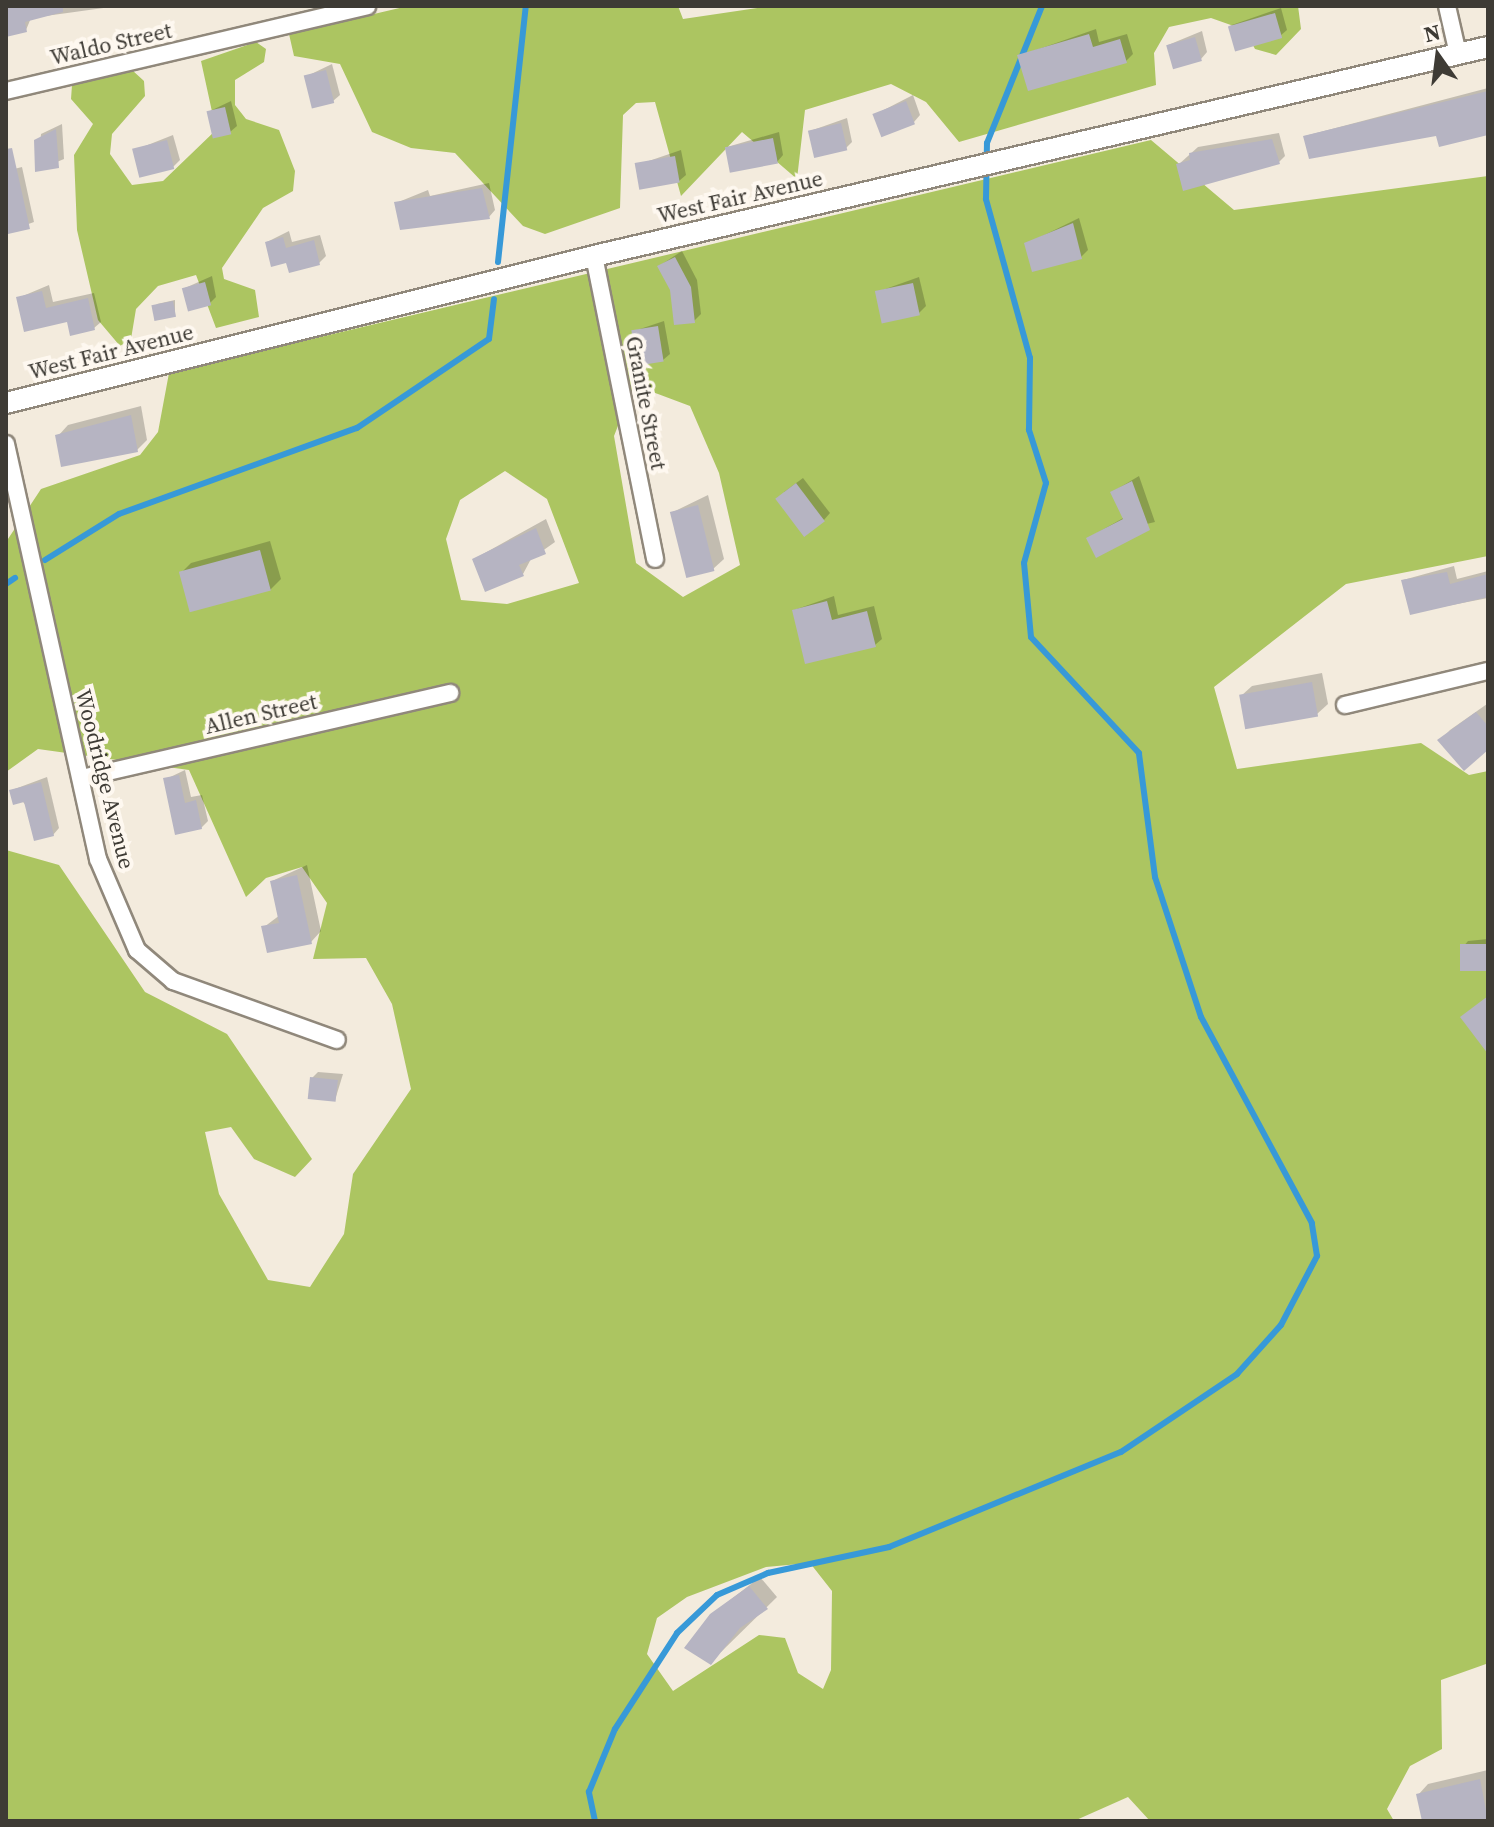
<!DOCTYPE html>
<style>
body{margin:0}
#map{position:relative;width:1494px;height:1827px;overflow:hidden;background:#f3ebdd;font-family:"Source Serif 4",serif}
div>[style]{position:absolute}
.forest>*{inset:0;background:#acc561}
.shadow>*{inset:0;background:#0003}
.stream>*{height:6px;margin:-3px;padding:0 3px;transform-origin:3px;border-radius:3px;background:#3799d8}
.building>*{inset:0;background:#b6b4c2;transform-origin:0 0}
.roads{filter:drop-shadow(2px 0 #90887b) drop-shadow(-2px 0 #90887b) drop-shadow(0 2px #90887b) drop-shadow(0 -2px #90887b)}
.minor>*{height:16px;margin:-8px;padding:0 8px;transform-origin:8px;border-radius:8px;background:#fff}
.tertiary>*{height:20px;margin:-10px;padding:0 10px;transform-origin:10px;border-radius:10px;background:#fff}
span{translate:-50% -50%;white-space:nowrap;text-align:center;line-height:1.15;-webkit-text-stroke:8px #fef8f0;paint-order:stroke}
.street-label{font-size:22px;color:#3e3b35}
.frame{position:absolute;inset:0;border:8px solid #3e3b35;pointer-events:none}
.north{position:absolute;left:1398px;top:16px;width:80px;height:80px;-webkit-text-stroke:6px #fef8f0;paint-order:stroke;rotate:346deg;font-size:22px;font-weight:700;line-height:32px;text-align:center;color:#3e3b35}
.north::after{content:'';display:block;margin:auto;width:28px;height:36px;background:#3e3b35;clip-path:polygon(50% 0,100% 100%,50% 72%,0 100%)}
</style>
<div id="map">
<div class="forest">
<i style="clip-path:polygon(408px 6px,678px 6px,683px 19px,771px 6px,1298px 6px,1301px 29px,1276px 55px,1255px 49px,1245px 30px,1211px 18px,1169px 27px,1154px 53px,1156px 85px,959px 142px,926px 102px,891px 84px,805px 110px,797px 179px,742px 132px,681px 196px,655px 102px,636px 103px,623px 115px,620px 208px,545px 234px,523px 226px,455px 153px,411px 148px,372px 132px,340px 64px,294px 56px,289px 34px)"></i>
<i style="clip-path:polygon(256px 42px,266px 49px,264px 62px,235px 80px,235px 105px,246px 119px,279px 130px,295px 171px,293px 191px,263px 208px,222px 268px,224px 279px,255px 290px,259px 317px,216px 328px,196px 275px,158px 286px,136px 309px,131px 339px,120px 346px,98px 320px,77px 230px,74px 155px,93px 124px,71px 99px,72px 85px,132px 70px,144px 81px,145px 96px,112px 134px,110px 154px,132px 185px,163px 181px,216px 130px,201px 61px)"></i>
<i style="clip-path:polygon(evenodd,1151px 140px,1234px 210px,1488px 176px,1488px 556px,1346px 584px,1214px 687px,1237px 769px,1421px 743px,1469px 775px,1488px 771px,1488px 1760px,1486px 1664px,1441px 1680px,1442px 1749px,1410px 1766px,1387px 1809px,1394px 1821px,1150px 1821px,1128px 1797px,1074px 1821px,6px 1821px,6px 850px,59px 865px,145px 992px,227px 1034px,312px 1159px,295px 1177px,254px 1159px,231px 1127px,205px 1132px,219px 1194px,268px 1280px,310px 1287px,344px 1234px,353px 1174px,411px 1089px,392px 1004px,366px 958px,313px 959px,327px 903px,302px 867px,266px 878px,246px 897px,189px 770px,38px 749px,6px 772px,6px 542px,41px 489px,140px 455px,158px 432px,169px 373px,1151px 140px,634px 385px,690px 406px,719px 473px,740px 565px,683px 597px,636px 563px,614px 436px,634px 385px,1151px 140px,505px 471px,547px 499px,579px 583px,507px 604px,461px 600px,446px 539px,460px 500px,505px 471px,1151px 140px,810px 1563px,832px 1591px,831px 1670px,823px 1689px,798px 1673px,785px 1638px,759px 1635px,673px 1691px,647px 1654px,657px 1618px,687px 1597px,766px 1567px,810px 1563px)"></i>
</div>
<div class="shadow">
<i style="clip-path:polygon(6px 6px,118px 6px,31px 18px,26px 30px,6px 34px)"></i>
<i style="clip-path:polygon(1281px 8px,1287px 30px,1280px 36px,1229px 26px)"></i>
<i style="clip-path:polygon(1096px 29px,1099px 42px,1127px 34px,1133px 54px,1126px 61px,1019px 56px)"></i>
<i style="clip-path:polygon(1202px 31px,1207px 52px,1201px 59px,1168px 45px)"></i>
<i style="clip-path:polygon(332px 64px,340px 95px,333px 101px,307px 76px)"></i>
<i style="clip-path:polygon(1488px 88px,1488px 122px,1438px 134px,1305px 136px)"></i>
<i style="clip-path:polygon(913px 95px,920px 115px,914px 122px,874px 115px)"></i>
<i style="clip-path:polygon(231px 101px,237px 126px,230px 132px,208px 112px)"></i>
<i style="clip-path:polygon(847px 118px,852px 142px,846px 148px,810px 131px)"></i>
<i style="clip-path:polygon(62px 124px,64px 159px,38px 170px,41px 134px)"></i>
<i style="clip-path:polygon(779px 132px,783px 155px,777px 162px,727px 147px)"></i>
<i style="clip-path:polygon(1279px 133px,1285px 156px,1279px 162px,1178px 165px,1198px 147px)"></i>
<i style="clip-path:polygon(173px 135px,180px 160px,173px 167px,135px 150px)"></i>
<i style="clip-path:polygon(681px 150px,686px 175px,679px 181px,637px 165px)"></i>
<i style="clip-path:polygon(22px 167px,34px 222px,9px 231px,6px 171px)"></i>
<i style="clip-path:polygon(489px 183px,495px 210px,489px 217px,396px 203px,428px 190px,430px 196px)"></i>
<i style="clip-path:polygon(1079px 218px,1088px 250px,1081px 257px,1026px 244px)"></i>
<i style="clip-path:polygon(289px 231px,292px 242px,320px 235px,326px 256px,319px 263px,288px 260px,267px 242px)"></i>
<i style="clip-path:polygon(682px 251px,697px 280px,701px 314px,694px 321px,659px 266px)"></i>
<i style="clip-path:polygon(212px 276px,216px 297px,210px 303px,185px 288px)"></i>
<i style="clip-path:polygon(919px 277px,926px 306px,919px 313px,877px 292px)"></i>
<i style="clip-path:polygon(49px 285px,53px 302px,94px 293px,101px 322px,94px 328px,18px 298px)"></i>
<i style="clip-path:polygon(175px 300px,175px 315px,155px 307px,157px 304px)"></i>
<i style="clip-path:polygon(664px 321px,670px 354px,663px 360px,634px 331px)"></i>
<i style="clip-path:polygon(141px 406px,147px 440px,137px 450px,58px 436px,68px 425px)"></i>
<i style="clip-path:polygon(1139px 476px,1155px 522px,1088px 538px,1125px 517px,1112px 492px)"></i>
<i style="clip-path:polygon(803px 478px,830px 513px,824px 520px,784px 492px)"></i>
<i style="clip-path:polygon(708px 495px,724px 559px,713px 569px,673px 512px)"></i>
<i style="clip-path:polygon(546px 519px,555px 542px,531px 559px,523px 574px,474px 559px)"></i>
<i style="clip-path:polygon(270px 541px,281px 579px,270px 590px,181px 573px,191px 563px)"></i>
<i style="clip-path:polygon(1454px 566px,1457px 579px,1488px 571px,1488px 598px,1411px 613px,1403px 580px)"></i>
<i style="clip-path:polygon(834px 596px,838px 615px,874px 606px,882px 639px,875px 645px,794px 610px)"></i>
<i style="clip-path:polygon(1322px 673px,1328px 704px,1317px 714px,1241px 696px,1252px 686px)"></i>
<i style="clip-path:polygon(1487px 704px,1488px 747px,1440px 741px,1450px 730px)"></i>
<i style="clip-path:polygon(185px 770px,191px 797px,202px 795px,208px 821px,201px 828px,166px 779px)"></i>
<i style="clip-path:polygon(47px 777px,59px 828px,53px 835px,12px 790px)"></i>
<i style="clip-path:polygon(307px 865px,321px 931px,311px 942px,264px 927px,280px 915px,272px 881px)"></i>
<i style="clip-path:polygon(1488px 939px,1488px 967px,1462px 948px,1468px 941px)"></i>
<i style="clip-path:polygon(318px 1072px,343px 1074px,335px 1100px,312px 1078px)"></i>
<i style="clip-path:polygon(760px 1577px,777px 1597px,721px 1652px,711px 1615px)"></i>
<i style="clip-path:polygon(1488px 1770px,1488px 1821px,1424px 1821px,1418px 1795px,1428px 1784px)"></i>
</div>
<div class="stream">
<i style="left:498px;top:262px;width:258px;rotate:-83.8deg"></i>
<i style="left:45px;top:560px;width:87px;rotate:-31.9deg"></i>
<i style="left:119px;top:514px;width:253px;rotate:-19.9deg"></i>
<i style="left:357px;top:428px;width:159px;rotate:-34deg"></i>
<i style="left:489px;top:339px;width:40px;rotate:-82.9deg"></i>
<i style="left:6px;top:584px;width:11px;rotate:-34deg"></i>
<i style="left:595px;top:1821px;width:30px;rotate:-102deg"></i>
<i style="left:589px;top:1792px;width:68px;rotate:-67.6deg"></i>
<i style="left:615px;top:1729px;width:114px;rotate:-57.1deg"></i>
<i style="left:677px;top:1633px;width:55px;rotate:-43.5deg"></i>
<i style="left:717px;top:1595px;width:56px;rotate:-23.3deg"></i>
<i style="left:768px;top:1573px;width:124px;rotate:-12.1deg"></i>
<i style="left:889px;top:1547px;width:251px;rotate:-22.3deg"></i>
<i style="left:1121px;top:1452px;width:140px;rotate:-33.9deg"></i>
<i style="left:1237px;top:1374px;width:66px;rotate:-48.1deg"></i>
<i style="left:1281px;top:1325px;width:78px;rotate:-62.4deg"></i>
<i style="left:1317px;top:1256px;width:33px;rotate:-99deg"></i>
<i style="left:1312px;top:1223px;width:234px;rotate:-118.3deg"></i>
<i style="left:1201px;top:1017px;width:147px;rotate:-108.2deg"></i>
<i style="left:1155px;top:877px;width:125px;rotate:-97.4deg"></i>
<i style="left:1139px;top:753px;width:158px;rotate:-133deg"></i>
<i style="left:1031px;top:637px;width:74px;rotate:-95.4deg"></i>
<i style="left:1024px;top:563px;width:83px;rotate:-74.6deg"></i>
<i style="left:1046px;top:483px;width:56px;rotate:-107.8deg"></i>
<i style="left:1029px;top:430px;width:72px;rotate:-89.2deg"></i>
<i style="left:1030px;top:358px;width:165px;rotate:-105.5deg"></i>
<i style="left:986px;top:199px;width:56px;rotate:-89deg"></i>
<i style="left:987px;top:143px;width:148px;rotate:-68.1deg"></i>
</div>
<div class="building">
<i style="clip-path:polygon(6px 6px,63px 6px,63px 12px,25px 22px,27px 32px,6px 37px)"></i>
<i style="left:1275px;top:13px;width:26px;height:49px;rotate:74deg"></i>
<i style="clip-path:polygon(1089px 34px,1093px 47px,1120px 39px,1127px 63px,1028px 91px,1017px 55px)"></i>
<i style="left:1195px;top:37px;width:25px;height:30px;rotate:74deg"></i>
<i style="left:326px;top:70px;width:34px;height:23px;rotate:76deg"></i>
<i style="clip-path:polygon(1488px 91px,1488px 135px,1439px 147px,1436px 136px,1309px 159px,1303px 136px)"></i>
<i style="left:906px;top:101px;width:25px;height:36px;rotate:69deg"></i>
<i style="left:225px;top:107px;width:28px;height:19px;rotate:77deg"></i>
<i style="left:841px;top:123px;width:28px;height:34px;rotate:77deg"></i>
<i style="clip-path:polygon(56px 129px,59px 168px,35px 172px,34px 140px)"></i>
<i style="left:773px;top:138px;width:26px;height:49px;rotate:79deg"></i>
<i style="clip-path:polygon(1272px 139px,1280px 164px,1183px 191px,1176px 164px,1190px 160px,1189px 153px)"></i>
<i style="left:167px;top:140px;width:30px;height:36px;rotate:76deg"></i>
<i style="clip-path:polygon(12px 148px,30px 229px,8px 234px,6px 149px)"></i>
<i style="left:675px;top:156px;width:27px;height:41px;rotate:80deg"></i>
<i style="clip-path:polygon(482px 188px,490px 219px,400px 230px,394px 202px)"></i>
<i style="clip-path:polygon(1073px 223px,1082px 259px,1032px 272px,1024px 243px)"></i>
<i style="clip-path:polygon(283px 237px,286px 248px,314px 240px,320px 265px,289px 273px,286px 263px,271px 267px,265px 242px)"></i>
<i style="clip-path:polygon(675px 257px,691px 287px,695px 323px,674px 325px,670px 290px,657px 266px)"></i>
<i style="left:205px;top:282px;width:24px;height:24px;rotate:75deg"></i>
<i style="left:913px;top:283px;width:33px;height:39px;rotate:78deg"></i>
<i style="clip-path:polygon(42px 291px,46px 308px,88px 298px,95px 330px,70px 336px,67px 322px,24px 332px,16px 297px)"></i>
<i style="left:173px;top:301px;width:16px;height:22px;rotate:79deg"></i>
<i style="left:658px;top:326px;width:36px;height:27px;rotate:81deg"></i>
<i style="clip-path:polygon(131px 415px,138px 452px,61px 467px,55px 435px)"></i>
<i style="clip-path:polygon(1132px 481px,1150px 530px,1096px 558px,1086px 538px,1123px 519px,1110px 492px)"></i>
<i style="left:796px;top:483px;width:48px;height:26px;rotate:53deg"></i>
<i style="left:698px;top:505px;width:68px;height:29px;rotate:76deg"></i>
<i style="clip-path:polygon(536px 528px,546px 554px,519px 565px,524px 576px,485px 592px,472px 559px)"></i>
<i style="left:260px;top:550px;width:42px;height:84px;rotate:75deg"></i>
<i style="clip-path:polygon(1447px 572px,1450px 584px,1488px 574px,1488px 597px,1410px 615px,1401px 580px)"></i>
<i style="clip-path:polygon(827px 601px,832px 620px,867px 611px,876px 647px,805px 664px,792px 610px)"></i>
<i style="left:1312px;top:682px;width:35px;height:74px;rotate:80deg"></i>
<i style="clip-path:polygon(1476px 712px,1488px 726px,1488px 750px,1464px 771px,1437px 740px)"></i>
<i style="clip-path:polygon(179px 775px,185px 803px,196px 800px,202px 829px,175px 835px,163px 778px)"></i>
<i style="clip-path:polygon(41px 782px,54px 836px,34px 841px,24px 802px,13px 805px,9px 790px)"></i>
<i style="clip-path:polygon(297px 875px,312px 944px,267px 953px,261px 926px,279px 923px,270px 881px)"></i>
<i style="left:1488px;top:944px;width:27px;height:28px;rotate:90deg"></i>
<i style="clip-path:polygon(1488px 996px,1488px 1054px,1460px 1017px)"></i>
<i style="left:310px;top:1077px;width:28px;height:22px;rotate:6deg"></i>
<i style="clip-path:polygon(749px 1586px,768px 1609px,740px 1628px,711px 1665px,684px 1648px,710px 1614px)"></i>
<i style="clip-path:polygon(1480px 1779px,1488px 1821px,1422px 1821px,1416px 1794px)"></i>
</div>
<div class="roads">
<div class="minor">
<i style="left:1447px;top:6px;width:49px;rotate:77.1deg"></i>
<i style="left:6px;top:91px;width:371px;rotate:-13.2deg"></i>
<i style="left:594px;top:256px;width:309px;rotate:78.6deg"></i>
<i style="left:6px;top:444px;width:425px;rotate:77.5deg"></i>
<i style="left:98px;top:859px;width:99px;rotate:66.8deg"></i>
<i style="left:137px;top:950px;width:48px;rotate:40.7deg"></i>
<i style="left:173px;top:981px;width:174px;rotate:19.8deg"></i>
<i style="left:1345px;top:705px;width:147px;rotate:-13.4deg"></i>
<i style="left:82px;top:778px;width:378px;rotate:-13deg"></i>
</div>
<div class="tertiary">
<i style="left:6px;top:403px;width:606px;rotate:-14.04deg"></i>
<i style="left:594px;top:256px;width:918px;rotate:-13.16deg"></i>
</div>
</div>
<div class="street-label">
<span style="left:111px;top:44px;rotate:-13deg">Waldo Street</span>
<span style="left:740px;top:197px;rotate:-13deg">West Fair Avenue</span>
<span style="left:111px;top:352px;rotate:-14deg">West Fair Avenue</span>
<span style="left:646px;top:403px;rotate:79deg">Granite Street</span>
<span style="left:261px;top:714px;rotate:-13deg">Allen Street</span>
<span style="left:105px;top:779px;rotate:76deg">Woodridge Avenue</span>
</div>
<div class="frame"></div>
<div class="north">N</div>
</div>
